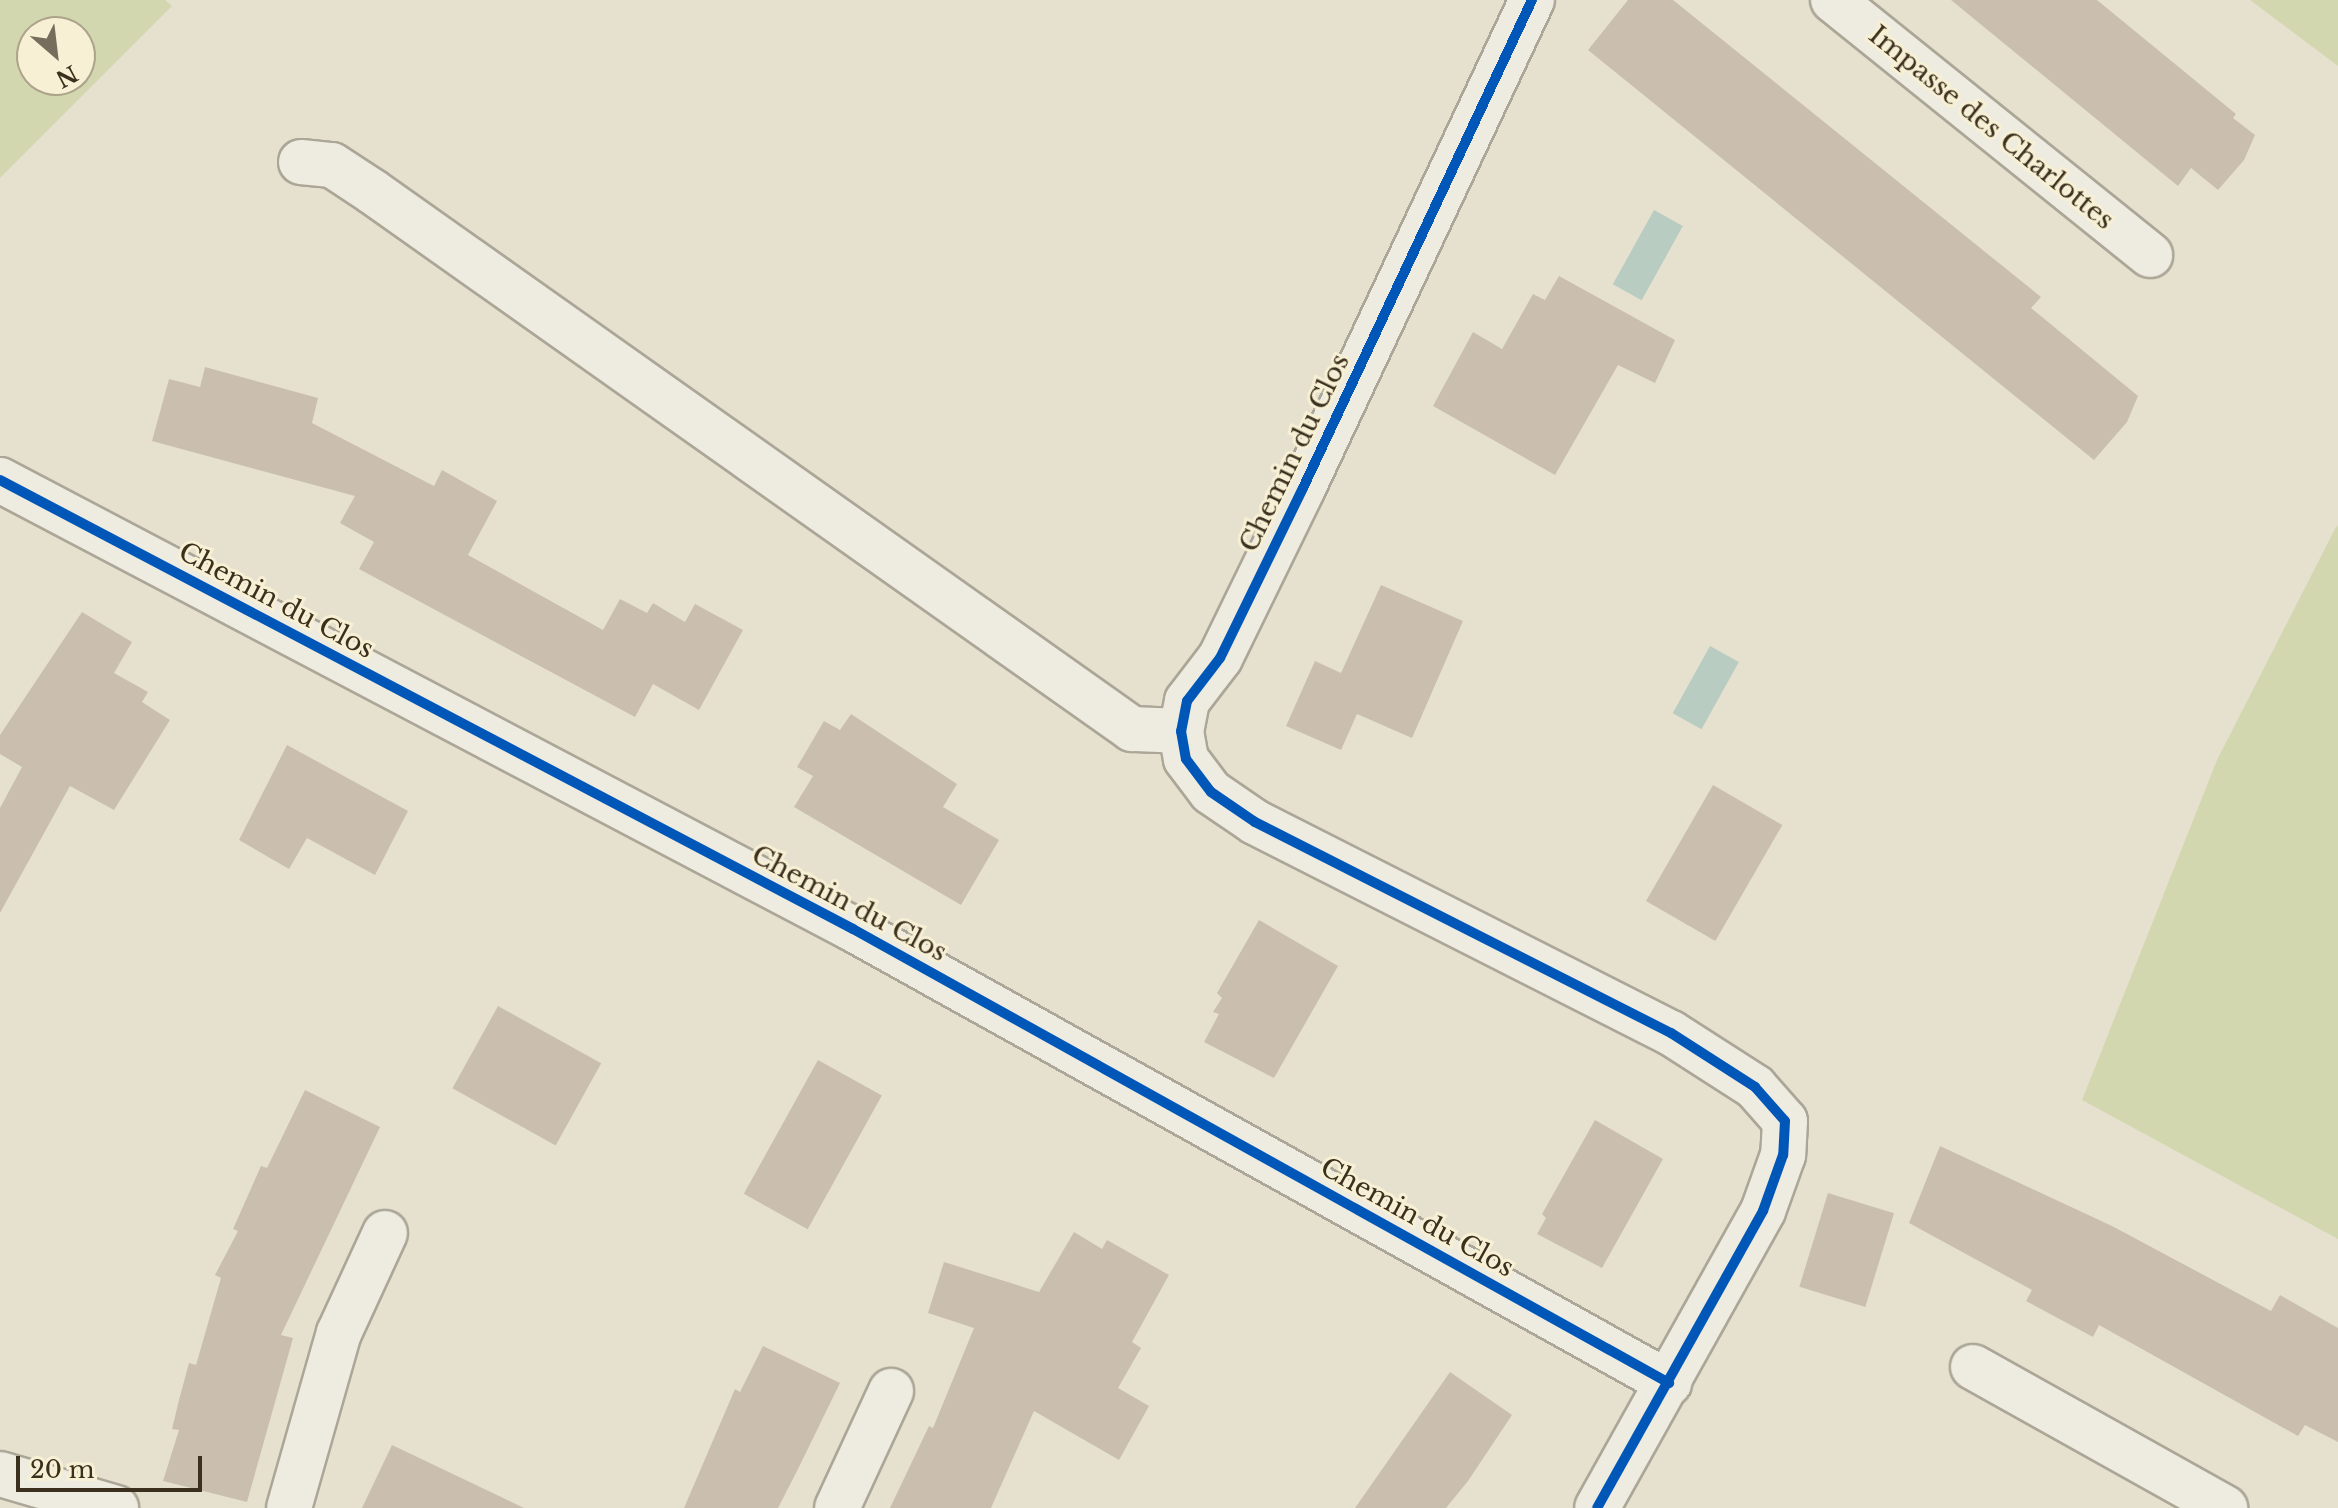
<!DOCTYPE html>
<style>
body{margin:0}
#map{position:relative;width:2338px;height:1508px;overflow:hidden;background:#e6e1ce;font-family:"Libre Baskerville",serif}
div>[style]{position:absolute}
.green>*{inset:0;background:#d3d7b0}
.water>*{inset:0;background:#b9ccc2;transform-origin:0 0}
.building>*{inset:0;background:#cabfaf;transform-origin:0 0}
.roads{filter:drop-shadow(2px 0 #aba697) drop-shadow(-2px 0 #aba697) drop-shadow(0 2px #aba697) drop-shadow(0 -2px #aba697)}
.minor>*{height:44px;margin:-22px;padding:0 22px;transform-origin:22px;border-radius:22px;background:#eeebe0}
.cycleway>*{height:10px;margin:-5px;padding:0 5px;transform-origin:5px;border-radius:5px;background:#0057b8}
span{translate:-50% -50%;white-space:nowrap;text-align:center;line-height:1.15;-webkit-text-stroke:6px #f7f0d4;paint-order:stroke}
.street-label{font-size:26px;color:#3b2f1e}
.north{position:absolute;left:16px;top:16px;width:80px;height:80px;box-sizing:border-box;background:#f7f0d4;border:2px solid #aca38b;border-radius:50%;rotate:152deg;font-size:22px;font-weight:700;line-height:32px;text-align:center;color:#3b2f1e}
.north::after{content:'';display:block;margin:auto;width:28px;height:36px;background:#776d5c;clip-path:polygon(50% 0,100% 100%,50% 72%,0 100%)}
.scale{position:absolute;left:16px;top:1456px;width:186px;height:36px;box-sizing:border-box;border:4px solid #3b2f1e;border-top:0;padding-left:10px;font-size:24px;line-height:28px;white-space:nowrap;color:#3b2f1e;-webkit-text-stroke:6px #f7f0d4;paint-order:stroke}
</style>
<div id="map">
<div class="green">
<i style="clip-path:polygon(evenodd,0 0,165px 0,172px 6px,0 178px,0 0,32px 32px,80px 32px,80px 80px,32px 80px,32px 32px)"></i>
<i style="clip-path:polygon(2250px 0,2338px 0,2338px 66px)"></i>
<i style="clip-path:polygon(2337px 525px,2338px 528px,2338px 1239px,2082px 1100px,2217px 760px)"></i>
</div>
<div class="water">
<i style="left:1654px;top:210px;width:33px;height:85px;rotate:29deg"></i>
<i style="left:1710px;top:646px;width:33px;height:77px;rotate:29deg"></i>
</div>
<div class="building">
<i style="clip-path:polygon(1628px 0,1673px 0,2041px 297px,2031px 308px,2138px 396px,2127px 422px,2094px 460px,1588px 50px)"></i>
<i style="clip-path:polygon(1951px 0,2097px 0,2236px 114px,2233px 118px,2255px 135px,2244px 160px,2218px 190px,2191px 168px,2178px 186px)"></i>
<i style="clip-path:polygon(1559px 276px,1675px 340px,1655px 383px,1618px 365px,1555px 475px,1433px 406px,1473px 332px,1502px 349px,1533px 294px,1545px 300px)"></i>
<i style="clip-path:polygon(205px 367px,318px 398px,312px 423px,434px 486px,442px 470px,497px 501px,468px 555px,603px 630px,620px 599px,647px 613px,653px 603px,685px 622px,695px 604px,743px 630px,699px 710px,653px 684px,635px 717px,359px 569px,374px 542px,340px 523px,355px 496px,152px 441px,169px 379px,200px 387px)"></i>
<i style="clip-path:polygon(1381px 585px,1463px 621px,1412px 738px,1357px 714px,1341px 750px,1286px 726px,1315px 661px,1341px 673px)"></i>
<i style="clip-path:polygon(82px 612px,132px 642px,114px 673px,148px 692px,142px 702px,170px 720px,114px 810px,70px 786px,0 913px,0 808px,22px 767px,0 754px,0 735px)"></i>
<i style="clip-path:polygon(851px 714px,957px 784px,943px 807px,999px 840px,961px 905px,794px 807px,813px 776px,797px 767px,824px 721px,840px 730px)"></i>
<i style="clip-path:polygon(287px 745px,408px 811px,375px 875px,307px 838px,289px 869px,239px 840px)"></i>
<i style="left:1713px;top:785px;width:80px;height:134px;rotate:30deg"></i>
<i style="clip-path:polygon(1259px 920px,1338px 966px,1274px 1078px,1204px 1042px,1219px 1014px,1213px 1012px,1222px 998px,1217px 993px)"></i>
<i style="left:498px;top:1006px;width:118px;height:94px;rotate:29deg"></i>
<i style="left:818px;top:1060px;width:73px;height:153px;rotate:29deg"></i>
<i style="clip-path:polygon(305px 1090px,380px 1127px,281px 1335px,293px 1338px,247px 1502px,163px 1481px,179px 1430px,172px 1429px,179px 1400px,189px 1363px,196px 1365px,221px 1278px,215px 1275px,238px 1231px,233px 1229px,261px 1166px,267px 1168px)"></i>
<i style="clip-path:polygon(1595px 1120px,1663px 1159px,1602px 1268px,1537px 1234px,1546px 1218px,1542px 1214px)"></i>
<i style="clip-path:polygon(1940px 1146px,2112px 1226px,2271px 1311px,2280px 1295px,2338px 1328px,2338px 1442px,2305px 1425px,2298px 1436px,2099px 1325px,2093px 1337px,2026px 1301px,2032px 1290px,1909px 1223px)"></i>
<i style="left:1828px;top:1193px;width:69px;height:98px;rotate:17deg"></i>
<i style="clip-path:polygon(1074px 1232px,1102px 1249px,1107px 1240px,1169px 1275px,1132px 1342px,1141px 1348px,1118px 1388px,1149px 1406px,1119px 1460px,1034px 1411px,991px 1508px,890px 1508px,929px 1426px,933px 1428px,974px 1328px,928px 1313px,944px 1262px,1039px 1292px)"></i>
<i style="clip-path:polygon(763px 1346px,840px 1383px,798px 1469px,778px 1508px,684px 1508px,735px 1389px,740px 1392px)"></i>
<i style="clip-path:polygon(1450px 1372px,1512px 1415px,1468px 1481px,1446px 1508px,1355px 1508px)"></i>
<i style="clip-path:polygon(392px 1445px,524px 1508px,362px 1508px)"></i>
</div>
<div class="roads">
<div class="minor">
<i style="left:1532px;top:0;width:539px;rotate:115.14deg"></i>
<i style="left:1303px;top:488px;width:189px;rotate:116deg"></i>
<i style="left:1220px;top:658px;width:54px;rotate:127.5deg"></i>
<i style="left:1187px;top:701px;width:31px;rotate:101deg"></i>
<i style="left:1181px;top:731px;width:28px;rotate:80deg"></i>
<i style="left:1186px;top:759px;width:41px;rotate:52.9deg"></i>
<i style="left:1211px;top:792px;width:53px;rotate:34.3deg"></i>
<i style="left:1255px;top:822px;width:466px;rotate:26.9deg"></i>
<i style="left:1671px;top:1033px;width:100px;rotate:32.7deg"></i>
<i style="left:1755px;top:1087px;width:45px;rotate:48.6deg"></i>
<i style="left:1785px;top:1121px;width:34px;rotate:93deg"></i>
<i style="left:1783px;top:1155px;width:59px;rotate:109.7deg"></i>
<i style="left:1763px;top:1211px;width:340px;rotate:119.2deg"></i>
<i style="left:1833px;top:0;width:407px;rotate:38.8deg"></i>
<i style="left:301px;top:162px;width:31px;rotate:6deg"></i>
<i style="left:332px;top:165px;width:49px;rotate:33.4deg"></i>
<i style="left:373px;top:192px;width:930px;rotate:35.28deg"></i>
<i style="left:1132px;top:729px;width:49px;rotate:2.3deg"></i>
<i style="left:0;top:480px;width:964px;rotate:27.76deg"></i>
<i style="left:853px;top:929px;width:934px;rotate:29.09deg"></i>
<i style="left:1973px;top:1367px;width:289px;rotate:29.2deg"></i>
<i style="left:0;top:1474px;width:121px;rotate:16.3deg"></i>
<i style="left:289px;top:1508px;width:182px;rotate:-74.1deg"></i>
<i style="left:339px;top:1333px;width:110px;rotate:-65.3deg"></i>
<i style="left:837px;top:1508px;width:129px;rotate:-65.2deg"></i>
</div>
</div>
<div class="cycleway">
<i style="left:1532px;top:0;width:539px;rotate:115.14deg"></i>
<i style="left:1303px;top:488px;width:189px;rotate:116deg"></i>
<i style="left:1220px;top:658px;width:54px;rotate:127.5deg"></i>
<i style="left:1187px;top:701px;width:31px;rotate:101deg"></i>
<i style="left:1181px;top:731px;width:28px;rotate:80deg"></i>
<i style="left:1186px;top:759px;width:41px;rotate:52.9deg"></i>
<i style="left:1211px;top:792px;width:53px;rotate:34.3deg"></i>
<i style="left:1255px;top:822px;width:466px;rotate:26.9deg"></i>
<i style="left:1671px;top:1033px;width:100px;rotate:32.7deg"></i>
<i style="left:1755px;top:1087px;width:45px;rotate:48.6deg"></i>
<i style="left:1785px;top:1121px;width:34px;rotate:93deg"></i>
<i style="left:1783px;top:1155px;width:59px;rotate:109.7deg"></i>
<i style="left:1763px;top:1211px;width:340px;rotate:119.2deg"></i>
<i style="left:0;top:480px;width:964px;rotate:27.76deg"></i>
<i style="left:853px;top:929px;width:934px;rotate:29.09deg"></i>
</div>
<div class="street-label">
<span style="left:1991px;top:128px;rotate:39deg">Impasse des Charlottes</span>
<span style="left:1295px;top:453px;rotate:-64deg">Chemin du Clos</span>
<span style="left:276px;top:601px;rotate:28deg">Chemin du Clos</span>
<span style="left:849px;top:904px;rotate:28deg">Chemin du Clos</span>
<span style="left:1417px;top:1218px;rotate:29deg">Chemin du Clos</span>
</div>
<div class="north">N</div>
<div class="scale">20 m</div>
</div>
